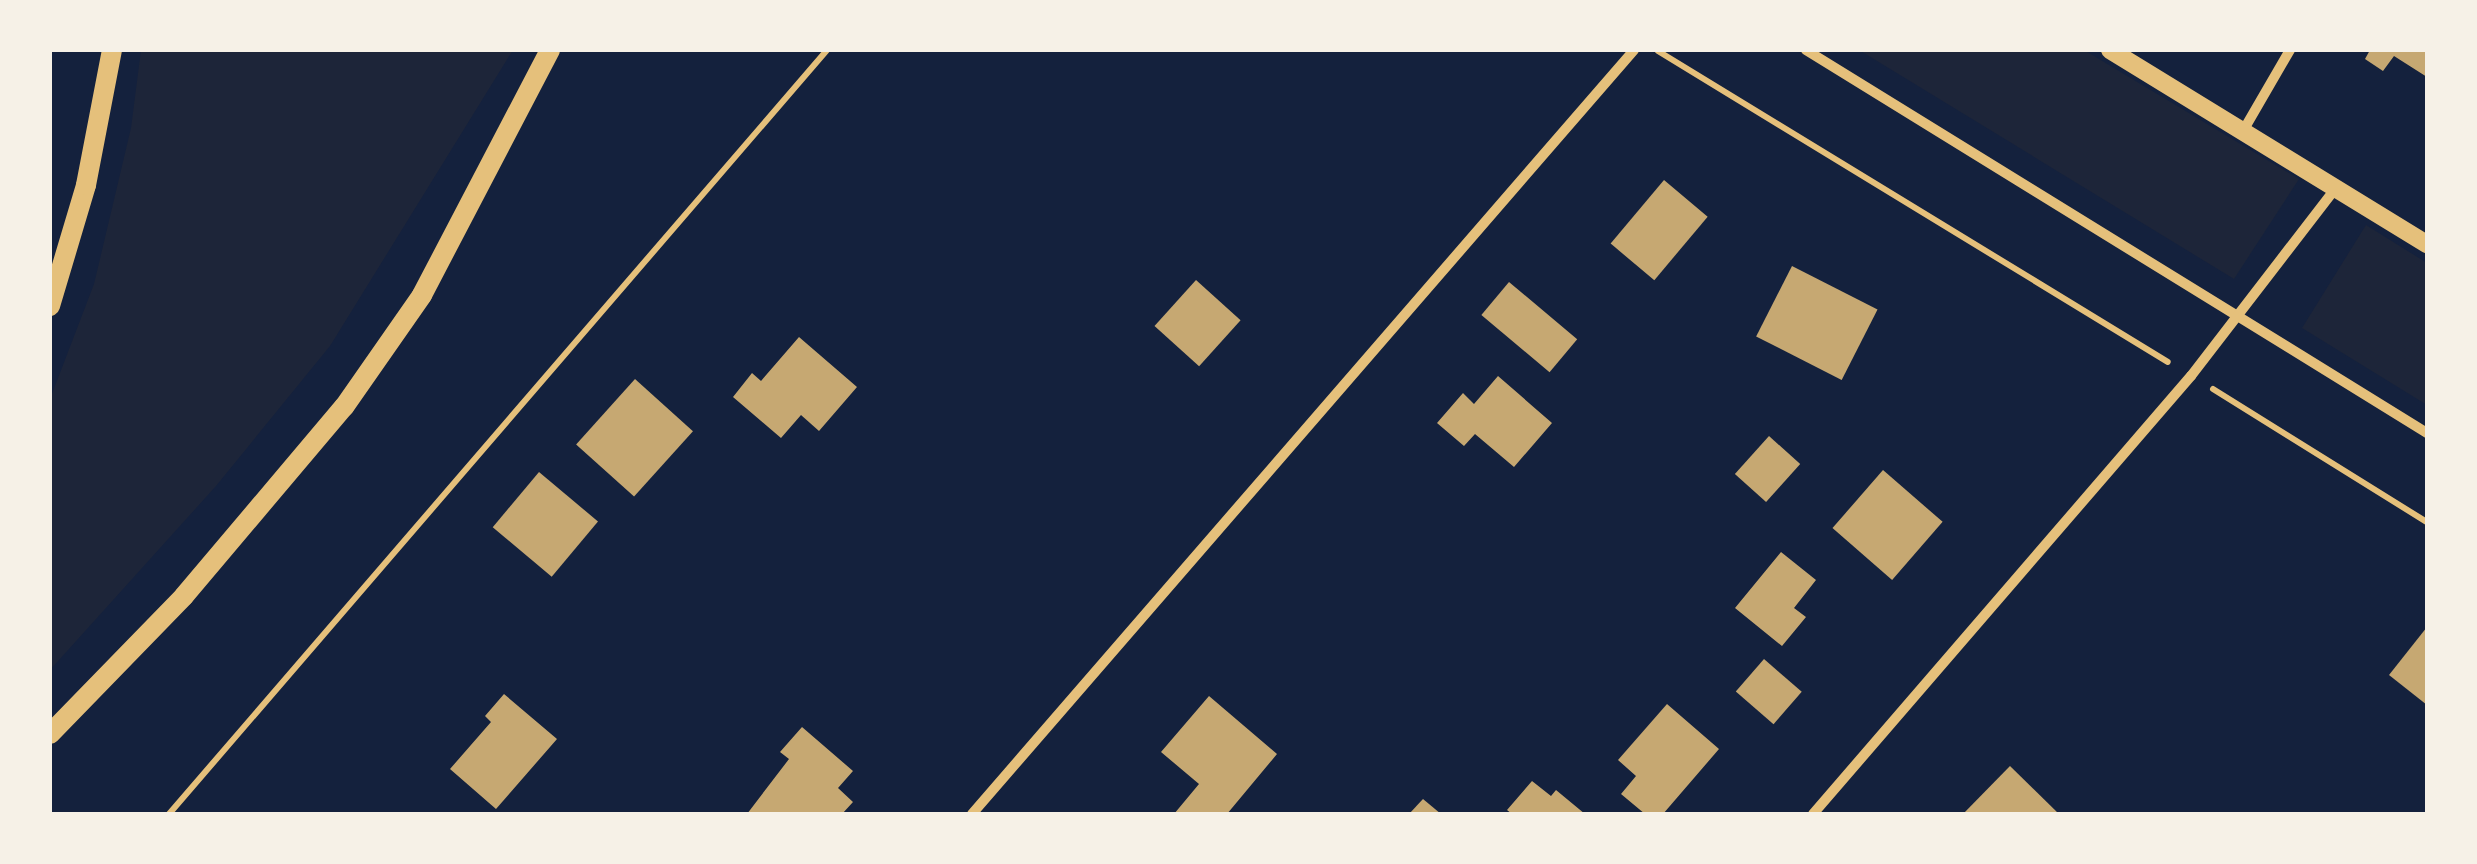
<!DOCTYPE html>
<style>
body{margin:0}
#map{position:relative;width:2477px;height:864px;overflow:hidden;background:#14213d;font-family:"DejaVu Sans",sans-serif}
div>[style]{position:absolute}
.green>*{inset:0;background:#1d2539}
.building>*{inset:0;background:#c6a872;transform-origin:0 0}
.path>*{height:6px;margin:-3px;padding:0 3px;transform-origin:3px;border-radius:3px;background:#e5c07b}
.minor>*{height:10px;margin:-5px;padding:0 5px;transform-origin:5px;border-radius:5px;background:#e5c07b}
.tertiary>*{height:18px;margin:-9px;padding:0 9px;transform-origin:9px;border-radius:9px;background:#e5c07b}
.secondary>*{height:20px;margin:-10px;padding:0 10px;transform-origin:10px;border-radius:10px;background:#e5c07b}
span{translate:-50% -50%;white-space:nowrap;text-align:center;line-height:1.15;-webkit-text-stroke:9px #f6f1e7;paint-order:stroke}
.frame{position:absolute;inset:0;border:52px solid #f6f1e7;pointer-events:none}
</style>
<div id="map">
<div class="green">
<i style="clip-path:polygon(141px 50px,513px 50px,330px 346px,216px 486px,50px 670px,50px 399px,94px 284px,131px 128px)"></i>
<i style="clip-path:polygon(1859px 50px,2084px 50px,2299px 179px,2234px 279px)"></i>
<i style="clip-path:polygon(2366px 225px,2427px 263px,2427px 405px,2302px 328px)"></i>
</div>
<div class="building">
<i style="clip-path:polygon(2370px 50px,2427px 50px,2427px 77px,2394px 56px,2383px 71px,2365px 59px)"></i>
<i style="left:1664px;top:180px;width:57px;height:83px;rotate:40deg"></i>
<i style="left:1792px;top:266px;width:96px;height:79px;rotate:27deg"></i>
<i style="left:1196px;top:280px;width:60px;height:62px;rotate:42deg"></i>
<i style="left:1509px;top:282px;width:89px;height:43px;rotate:40deg"></i>
<i style="clip-path:polygon(799px 337px,857px 387px,819px 431px,801px 415px,781px 438px,733px 397px,752px 373px,761px 381px)"></i>
<i style="clip-path:polygon(1498px 376px,1552px 423px,1514px 467px,1475px 434px,1464px 446px,1437px 423px,1463px 393px,1474px 404px)"></i>
<i style="left:635px;top:379px;width:78px;height:88px;rotate:42deg"></i>
<i style="left:1769px;top:436px;width:42px;height:51px;rotate:42deg"></i>
<i style="left:1883px;top:470px;width:79px;height:77px;rotate:41deg"></i>
<i style="left:539px;top:472px;width:77px;height:72px;rotate:40deg"></i>
<i style="clip-path:polygon(1781px 552px,1816px 580px,1794px 608px,1806px 617px,1782px 646px,1735px 608px)"></i>
<i style="clip-path:polygon(2427px 627px,2427px 705px,2389px 675px)"></i>
<i style="left:1764px;top:659px;width:50px;height:43px;rotate:41deg"></i>
<i style="clip-path:polygon(504px 694px,557px 739px,496px 809px,450px 769px,491px 722px,485px 716px)"></i>
<i style="clip-path:polygon(1209px 696px,1277px 754px,1227px 814px,1174px 814px,1199px 784px,1161px 752px)"></i>
<i style="clip-path:polygon(1667px 704px,1719px 749px,1663px 814px,1645px 814px,1621px 794px,1636px 776px,1618px 760px)"></i>
<i style="clip-path:polygon(802px 727px,853px 771px,838px 788px,853px 802px,842px 814px,747px 814px,789px 759px,780px 752px)"></i>
<i style="clip-path:polygon(2010px 766px,2059px 814px,1963px 814px)"></i>
<i style="clip-path:polygon(1532px 781px,1551px 796px,1556px 790px,1585px 814px,1512px 814px,1507px 810px)"></i>
<i style="clip-path:polygon(1423px 799px,1441px 814px,1409px 814px)"></i>
</div>
<div class="path">
<i style="left:1658px;top:51px;width:597px;rotate:31.38deg"></i>
<i style="left:2213px;top:389px;width:252px;rotate:31.9deg"></i>
<i style="left:169px;top:814px;width:1008px;rotate:-49.26deg"></i>
</div>
<div class="minor">
<i style="left:1806px;top:50px;width:730px;rotate:31.66deg"></i>
<i style="left:2243px;top:131px;width:94px;rotate:-59.9deg"></i>
<i style="left:972px;top:814px;width:1011px;rotate:-49.09deg"></i>
<i style="left:1813px;top:814px;width:579px;rotate:-49.21deg"></i>
<i style="left:2191px;top:376px;width:237px;rotate:-52.4deg"></i>
</div>
<div class="tertiary">
<i style="left:2110px;top:50px;width:372px;rotate:31.5deg"></i>
</div>
<div class="secondary">
<i style="left:50px;top:306px;width:126px;rotate:-73.4deg"></i>
<i style="left:86px;top:185px;width:137px;rotate:-79.1deg"></i>
<i style="left:50px;top:734px;width:192px;rotate:-45.8deg"></i>
<i style="left:184px;top:596px;width:248px;rotate:-49.8deg"></i>
<i style="left:344px;top:407px;width:136px;rotate:-55.1deg"></i>
<i style="left:422px;top:295px;width:276px;rotate:-62.4deg"></i>
</div>
<div class="frame"></div>
</div>
